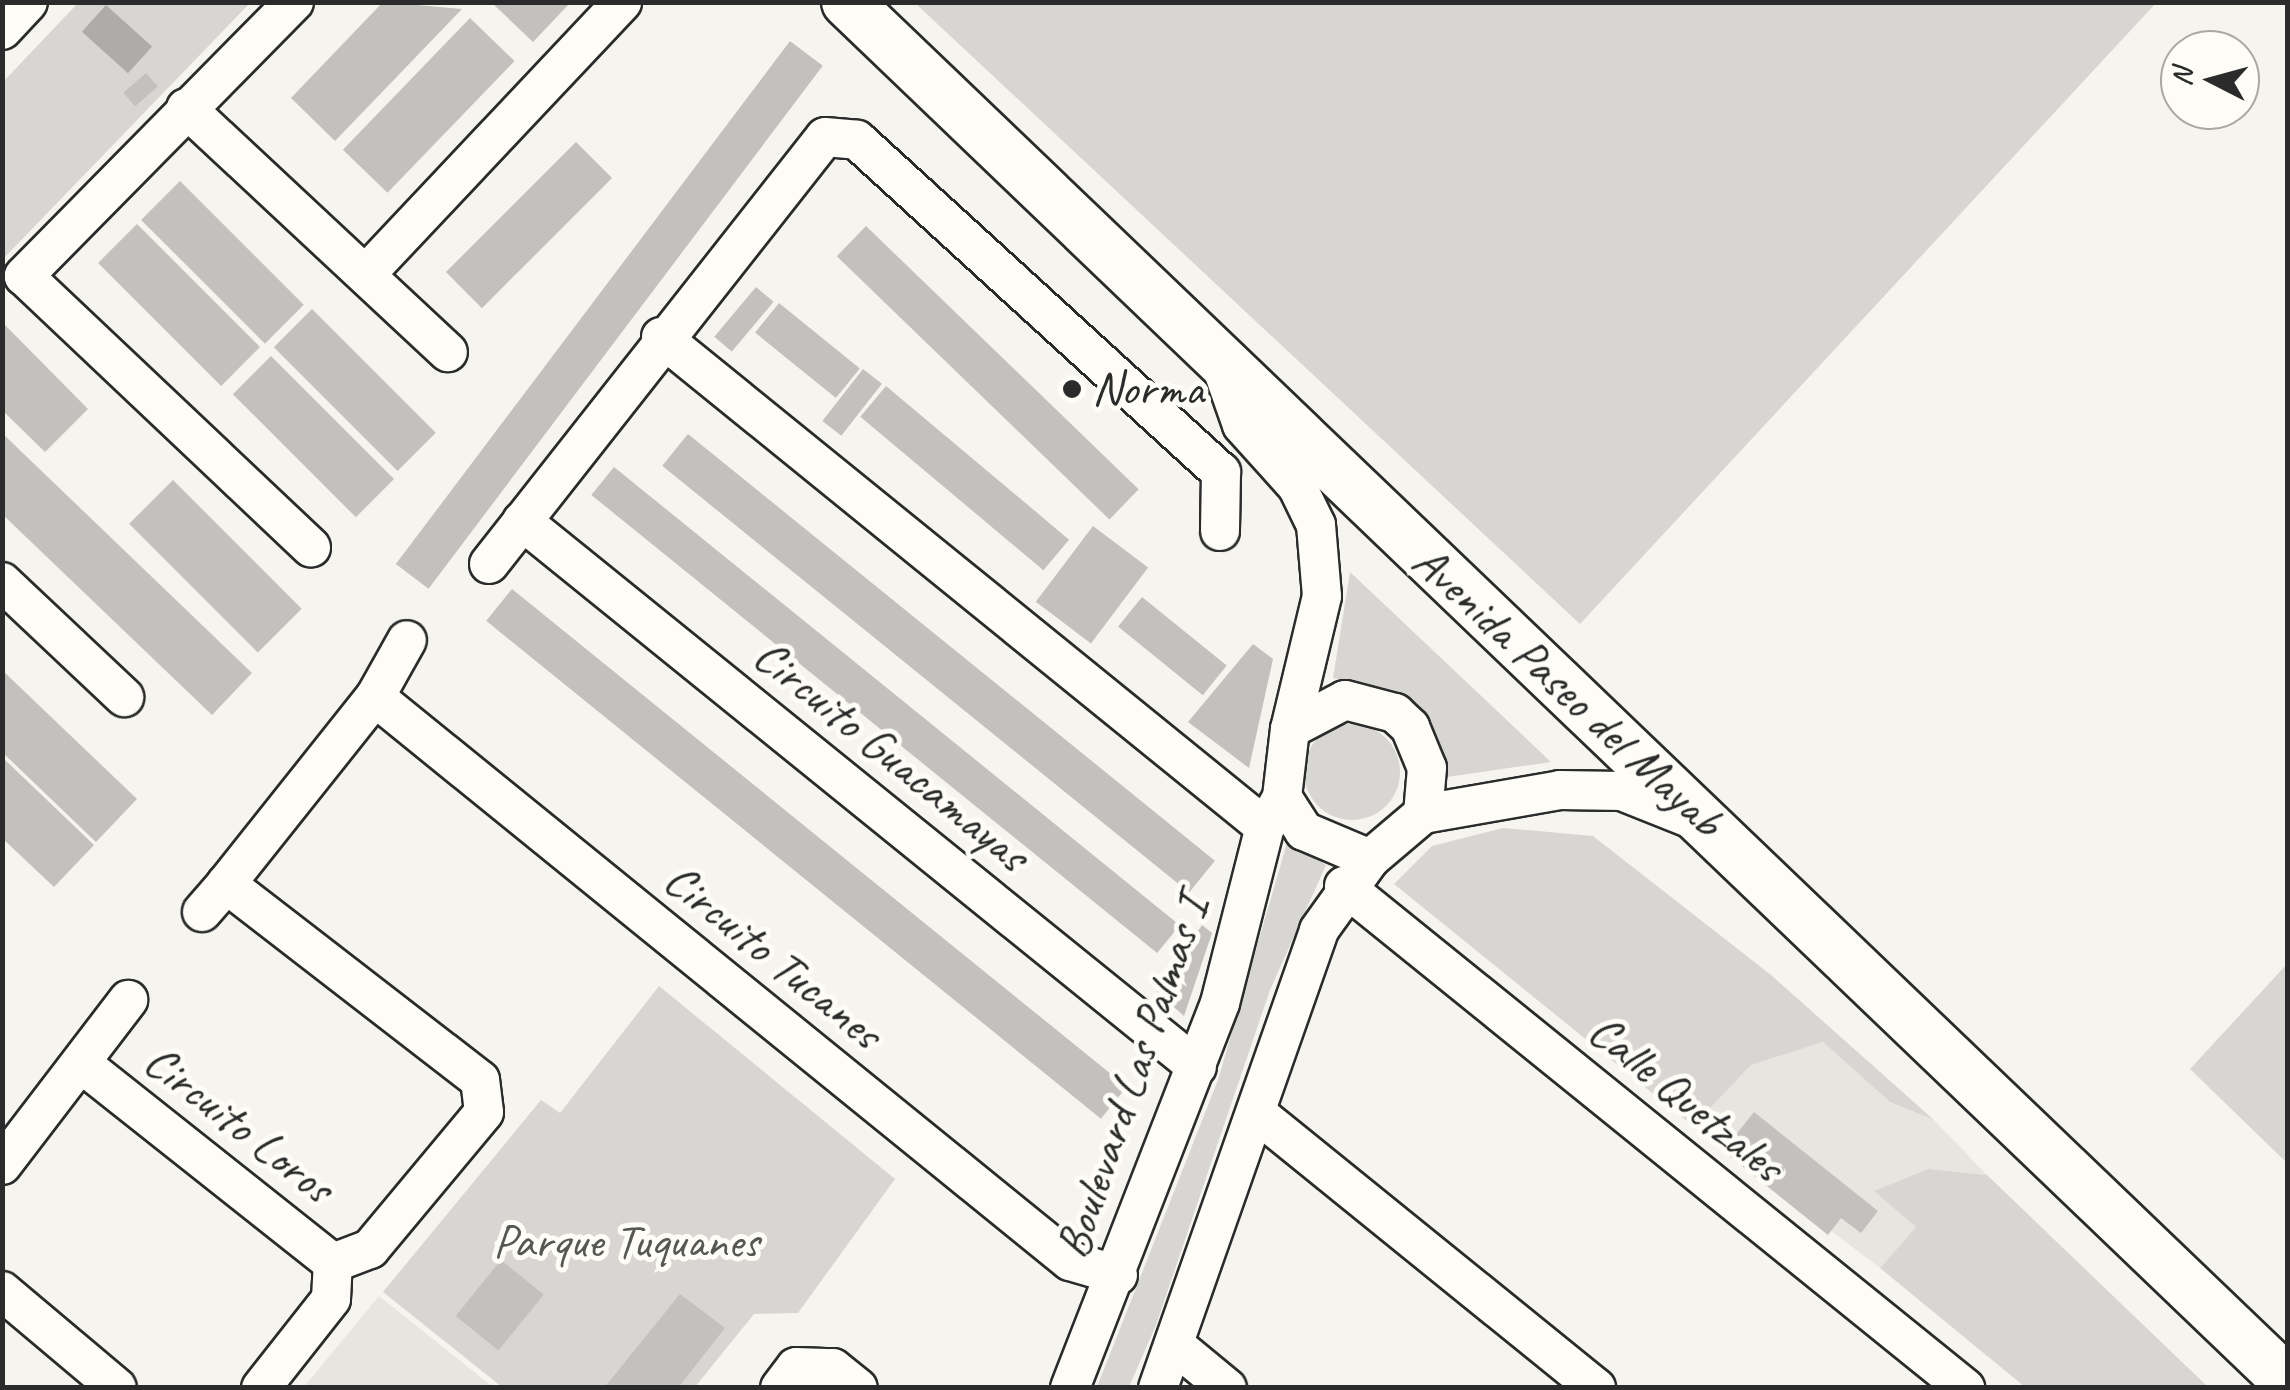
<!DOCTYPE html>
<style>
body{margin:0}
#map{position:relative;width:2290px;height:1390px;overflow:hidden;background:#f5f4ef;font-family:Caveat,sans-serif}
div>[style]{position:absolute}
.built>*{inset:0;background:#e6e5e0}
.green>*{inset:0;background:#d7d6d2}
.round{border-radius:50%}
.water>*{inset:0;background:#adaca9;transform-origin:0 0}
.building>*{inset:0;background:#c2c1be;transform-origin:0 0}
.roads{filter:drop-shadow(2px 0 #2b2b2b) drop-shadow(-2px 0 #2b2b2b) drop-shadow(0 2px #2b2b2b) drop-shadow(0 -2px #2b2b2b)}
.minor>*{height:38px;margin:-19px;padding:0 19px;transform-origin:19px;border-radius:19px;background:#fdfcf7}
.major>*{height:50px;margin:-25px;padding:0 25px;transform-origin:25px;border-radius:25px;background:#fdfcf7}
.dots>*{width:28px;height:28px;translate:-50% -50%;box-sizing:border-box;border:5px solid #fdfcf7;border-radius:50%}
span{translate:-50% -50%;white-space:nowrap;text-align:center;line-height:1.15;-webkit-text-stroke:10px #fdfcf7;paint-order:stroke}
.poi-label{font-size:48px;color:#2b2b2b}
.left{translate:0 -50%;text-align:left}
.street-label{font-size:48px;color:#2b2b2b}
.park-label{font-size:48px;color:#565655}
.frame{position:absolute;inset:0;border:5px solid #2b2b2b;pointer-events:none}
.north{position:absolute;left:2160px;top:30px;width:100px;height:100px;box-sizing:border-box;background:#fdfcf7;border:2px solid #a9a8a5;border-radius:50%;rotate:276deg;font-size:28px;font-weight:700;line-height:40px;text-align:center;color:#2b2b2b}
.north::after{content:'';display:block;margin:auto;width:35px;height:45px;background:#2b2b2b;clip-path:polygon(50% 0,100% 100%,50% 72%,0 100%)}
</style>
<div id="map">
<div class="built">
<i style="clip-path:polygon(1823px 1042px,1890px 1102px,1934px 1120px,1987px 1175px,1928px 1169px,1875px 1191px,1916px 1227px,1880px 1268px,1693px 1126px,1751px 1065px)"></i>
<i style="clip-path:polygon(379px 1296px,493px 1387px,304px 1387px)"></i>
</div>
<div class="green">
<i style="clip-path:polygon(78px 3px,250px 3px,3px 259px,2px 83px)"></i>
<i style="clip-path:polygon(915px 3px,2156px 3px,1580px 624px)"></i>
<i style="clip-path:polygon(1350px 572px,1551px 762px,1447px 777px,1429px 722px,1403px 695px,1333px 678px)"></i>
<i class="round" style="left:1304px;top:724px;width:96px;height:96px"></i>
<i style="clip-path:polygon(1503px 828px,1593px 836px,1771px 975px,1934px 1120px,1890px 1102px,1823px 1042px,1751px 1065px,1693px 1126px,1394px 884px,1432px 846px)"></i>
<i style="clip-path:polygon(1287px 843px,1326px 865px,1270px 990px,1156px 1325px,1129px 1387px,1097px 1387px,1218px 1080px)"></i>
<i style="clip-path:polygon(2287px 964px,2287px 1163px,2190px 1069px)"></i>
<i style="clip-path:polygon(659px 986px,895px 1179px,798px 1313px,754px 1314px,695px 1387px,502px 1387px,383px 1292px,541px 1100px,560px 1113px)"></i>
<i style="clip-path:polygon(1928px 1169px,1987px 1175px,2208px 1387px,2025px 1387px,1880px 1268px,1916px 1227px,1874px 1191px)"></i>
</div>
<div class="water">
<i style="left:106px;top:5px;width:62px;height:36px;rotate:42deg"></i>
</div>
<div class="building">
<i style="clip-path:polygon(383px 2px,462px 9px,335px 141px,291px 98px)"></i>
<i style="clip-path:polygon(491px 2px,571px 2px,533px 42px)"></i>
<i style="left:470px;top:18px;width:62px;height:183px;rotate:44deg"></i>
<i style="left:790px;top:41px;width:41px;height:655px;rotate:37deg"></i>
<i style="left:146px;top:73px;width:18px;height:30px;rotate:49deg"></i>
<i style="left:576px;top:142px;width:51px;height:184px;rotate:45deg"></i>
<i style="left:180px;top:181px;width:175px;height:55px;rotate:45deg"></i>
<i style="left:137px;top:224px;width:174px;height:55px;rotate:45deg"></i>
<i style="left:866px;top:226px;width:379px;height:42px;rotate:44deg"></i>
<i style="left:756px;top:287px;width:23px;height:65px;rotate:40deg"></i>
<i style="left:779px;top:303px;width:104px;height:38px;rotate:39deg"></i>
<i style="left:312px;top:309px;width:175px;height:54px;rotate:45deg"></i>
<i style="clip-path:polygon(2px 322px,88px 409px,45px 452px,2px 410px)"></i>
<i style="left:271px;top:356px;width:174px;height:54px;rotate:45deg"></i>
<i style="left:863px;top:369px;width:24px;height:66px;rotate:38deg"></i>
<i style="left:886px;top:386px;width:239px;height:40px;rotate:40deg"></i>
<i style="clip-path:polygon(2px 433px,252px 673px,212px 715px,2px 514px)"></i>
<i style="left:688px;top:434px;width:678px;height:41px;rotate:39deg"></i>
<i style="left:614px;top:467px;width:728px;height:36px;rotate:39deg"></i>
<i style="left:173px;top:480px;width:182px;height:62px;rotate:45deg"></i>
<i style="left:1093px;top:526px;width:69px;height:95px;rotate:37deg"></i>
<i style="left:512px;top:589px;width:791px;height:41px;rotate:39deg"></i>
<i style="left:1142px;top:597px;width:109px;height:38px;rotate:39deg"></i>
<i style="clip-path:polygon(1253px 644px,1273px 659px,1249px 768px,1188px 722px)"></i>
<i style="clip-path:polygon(2px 670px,137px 799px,96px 842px,2px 752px)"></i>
<i style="clip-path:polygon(2px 757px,94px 845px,54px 887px,2px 838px)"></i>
<i style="clip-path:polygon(1202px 925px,1212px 933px,1184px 1016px,1157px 992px)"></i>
<i style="clip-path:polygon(1754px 1112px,1878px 1211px,1861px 1233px,1841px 1218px,1828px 1235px,1723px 1151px)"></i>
<i style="left:501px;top:1260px;width:55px;height:72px;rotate:39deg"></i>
<i style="clip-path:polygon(680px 1294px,725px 1328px,678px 1388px,604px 1388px)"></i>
</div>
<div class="roads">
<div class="minor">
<i style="left:294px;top:2px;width:385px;rotate:134.6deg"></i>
<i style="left:24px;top:276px;width:395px;rotate:43.4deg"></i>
<i style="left:2px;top:30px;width:38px;rotate:-47deg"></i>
<i style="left:186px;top:108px;width:358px;rotate:43deg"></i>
<i style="left:367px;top:273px;width:372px;rotate:-46.7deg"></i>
<i style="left:661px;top:337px;width:778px;rotate:39.05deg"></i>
<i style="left:1223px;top:371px;width:57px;rotate:70.6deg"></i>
<i style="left:1242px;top:425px;width:82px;rotate:48deg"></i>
<i style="left:1297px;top:486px;width:43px;rotate:64deg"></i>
<i style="left:1316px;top:525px;width:71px;rotate:85.2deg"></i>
<i style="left:1322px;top:596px;width:137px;rotate:103.5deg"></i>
<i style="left:522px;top:521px;width:868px;rotate:38.97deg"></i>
<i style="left:489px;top:564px;width:543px;rotate:-51.8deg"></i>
<i style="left:825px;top:137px;width:32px;rotate:5deg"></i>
<i style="left:857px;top:140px;width:493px;rotate:42.4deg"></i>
<i style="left:1221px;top:472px;width:59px;rotate:91deg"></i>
<i style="left:2px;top:582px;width:168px;rotate:43.3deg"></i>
<i style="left:375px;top:697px;width:65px;rotate:-60.7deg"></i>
<i style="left:1345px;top:700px;width:52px;rotate:14.6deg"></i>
<i style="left:1395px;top:713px;width:21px;rotate:43deg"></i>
<i style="left:1410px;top:727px;width:44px;rotate:67.5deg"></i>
<i style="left:1427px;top:768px;width:46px;rotate:95deg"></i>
<i style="left:1423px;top:814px;width:70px;rotate:139.7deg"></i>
<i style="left:1370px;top:859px;width:72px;rotate:-157deg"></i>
<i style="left:1304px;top:831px;width:40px;rotate:-122.9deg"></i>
<i style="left:1282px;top:797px;width:68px;rotate:-83.3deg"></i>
<i style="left:1290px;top:729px;width:62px;rotate:-27.8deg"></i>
<i style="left:1423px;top:814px;width:139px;rotate:-9.9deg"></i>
<i style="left:1560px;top:790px;width:62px;rotate:0.9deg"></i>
<i style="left:1622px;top:791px;width:75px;rotate:21.8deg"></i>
<i style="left:1344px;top:886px;width:799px;rotate:38.95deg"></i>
<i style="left:202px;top:912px;width:37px;rotate:-49deg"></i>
<i style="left:82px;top:1064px;width:320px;rotate:38.4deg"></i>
<i style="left:1259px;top:1115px;width:434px;rotate:39deg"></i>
<i style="left:2px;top:1165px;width:208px;rotate:-52.6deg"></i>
<i style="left:2px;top:1291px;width:150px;rotate:40.1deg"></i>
<i style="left:1176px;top:1346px;width:66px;rotate:39.5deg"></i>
<i style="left:261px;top:1388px;width:113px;rotate:-51.8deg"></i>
<i style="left:331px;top:1299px;width:36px;rotate:-87deg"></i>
<i style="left:333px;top:1263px;width:40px;rotate:-21deg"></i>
<i style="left:370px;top:1249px;width:178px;rotate:-50.2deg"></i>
<i style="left:484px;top:1112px;width:32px;rotate:-97deg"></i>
<i style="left:480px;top:1080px;width:321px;rotate:-142.3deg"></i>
<i style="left:226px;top:884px;width:239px;rotate:-51.5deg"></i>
<i style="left:375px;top:697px;width:895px;rotate:39.06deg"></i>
<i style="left:1070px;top:1261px;width:50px;rotate:16.3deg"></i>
<i style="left:780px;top:1388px;width:26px;rotate:-53deg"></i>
<i style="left:796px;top:1367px;width:37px;rotate:2deg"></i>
<i style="left:833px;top:1368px;width:32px;rotate:39deg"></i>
<i style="left:1070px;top:1388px;width:413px;rotate:-68.7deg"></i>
<i style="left:1220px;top:1003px;width:182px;rotate:-75.7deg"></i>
<i style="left:1265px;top:827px;width:34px;rotate:-60deg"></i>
<i style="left:1158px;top:1388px;width:485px;rotate:-70.6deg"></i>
<i style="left:1319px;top:930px;width:87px;rotate:-54.3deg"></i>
</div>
<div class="major">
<i style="left:847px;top:2px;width:1995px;rotate:43.76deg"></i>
</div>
</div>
<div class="dots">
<i style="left:1072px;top:389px;background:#2b2b2b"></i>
</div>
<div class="poi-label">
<span class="left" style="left:1092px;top:389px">Norma</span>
</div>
<div class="street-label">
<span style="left:1568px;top:691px;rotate:43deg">Avenida Paseo del Mayab</span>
<span style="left:891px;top:755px;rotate:39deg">Circuito Guacamayas</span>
<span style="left:773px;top:956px;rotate:39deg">Circuito Tucanes</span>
<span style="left:1132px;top:1077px;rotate:-71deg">Boulevard Las Palmas I</span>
<span style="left:1686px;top:1098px;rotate:39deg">Calle Quetzales</span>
<span style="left:239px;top:1124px;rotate:38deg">Circuito Loros</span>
</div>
<div class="park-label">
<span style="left:626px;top:1242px">Parque Tuquanes</span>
</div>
<div class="frame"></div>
<div class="north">N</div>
</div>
